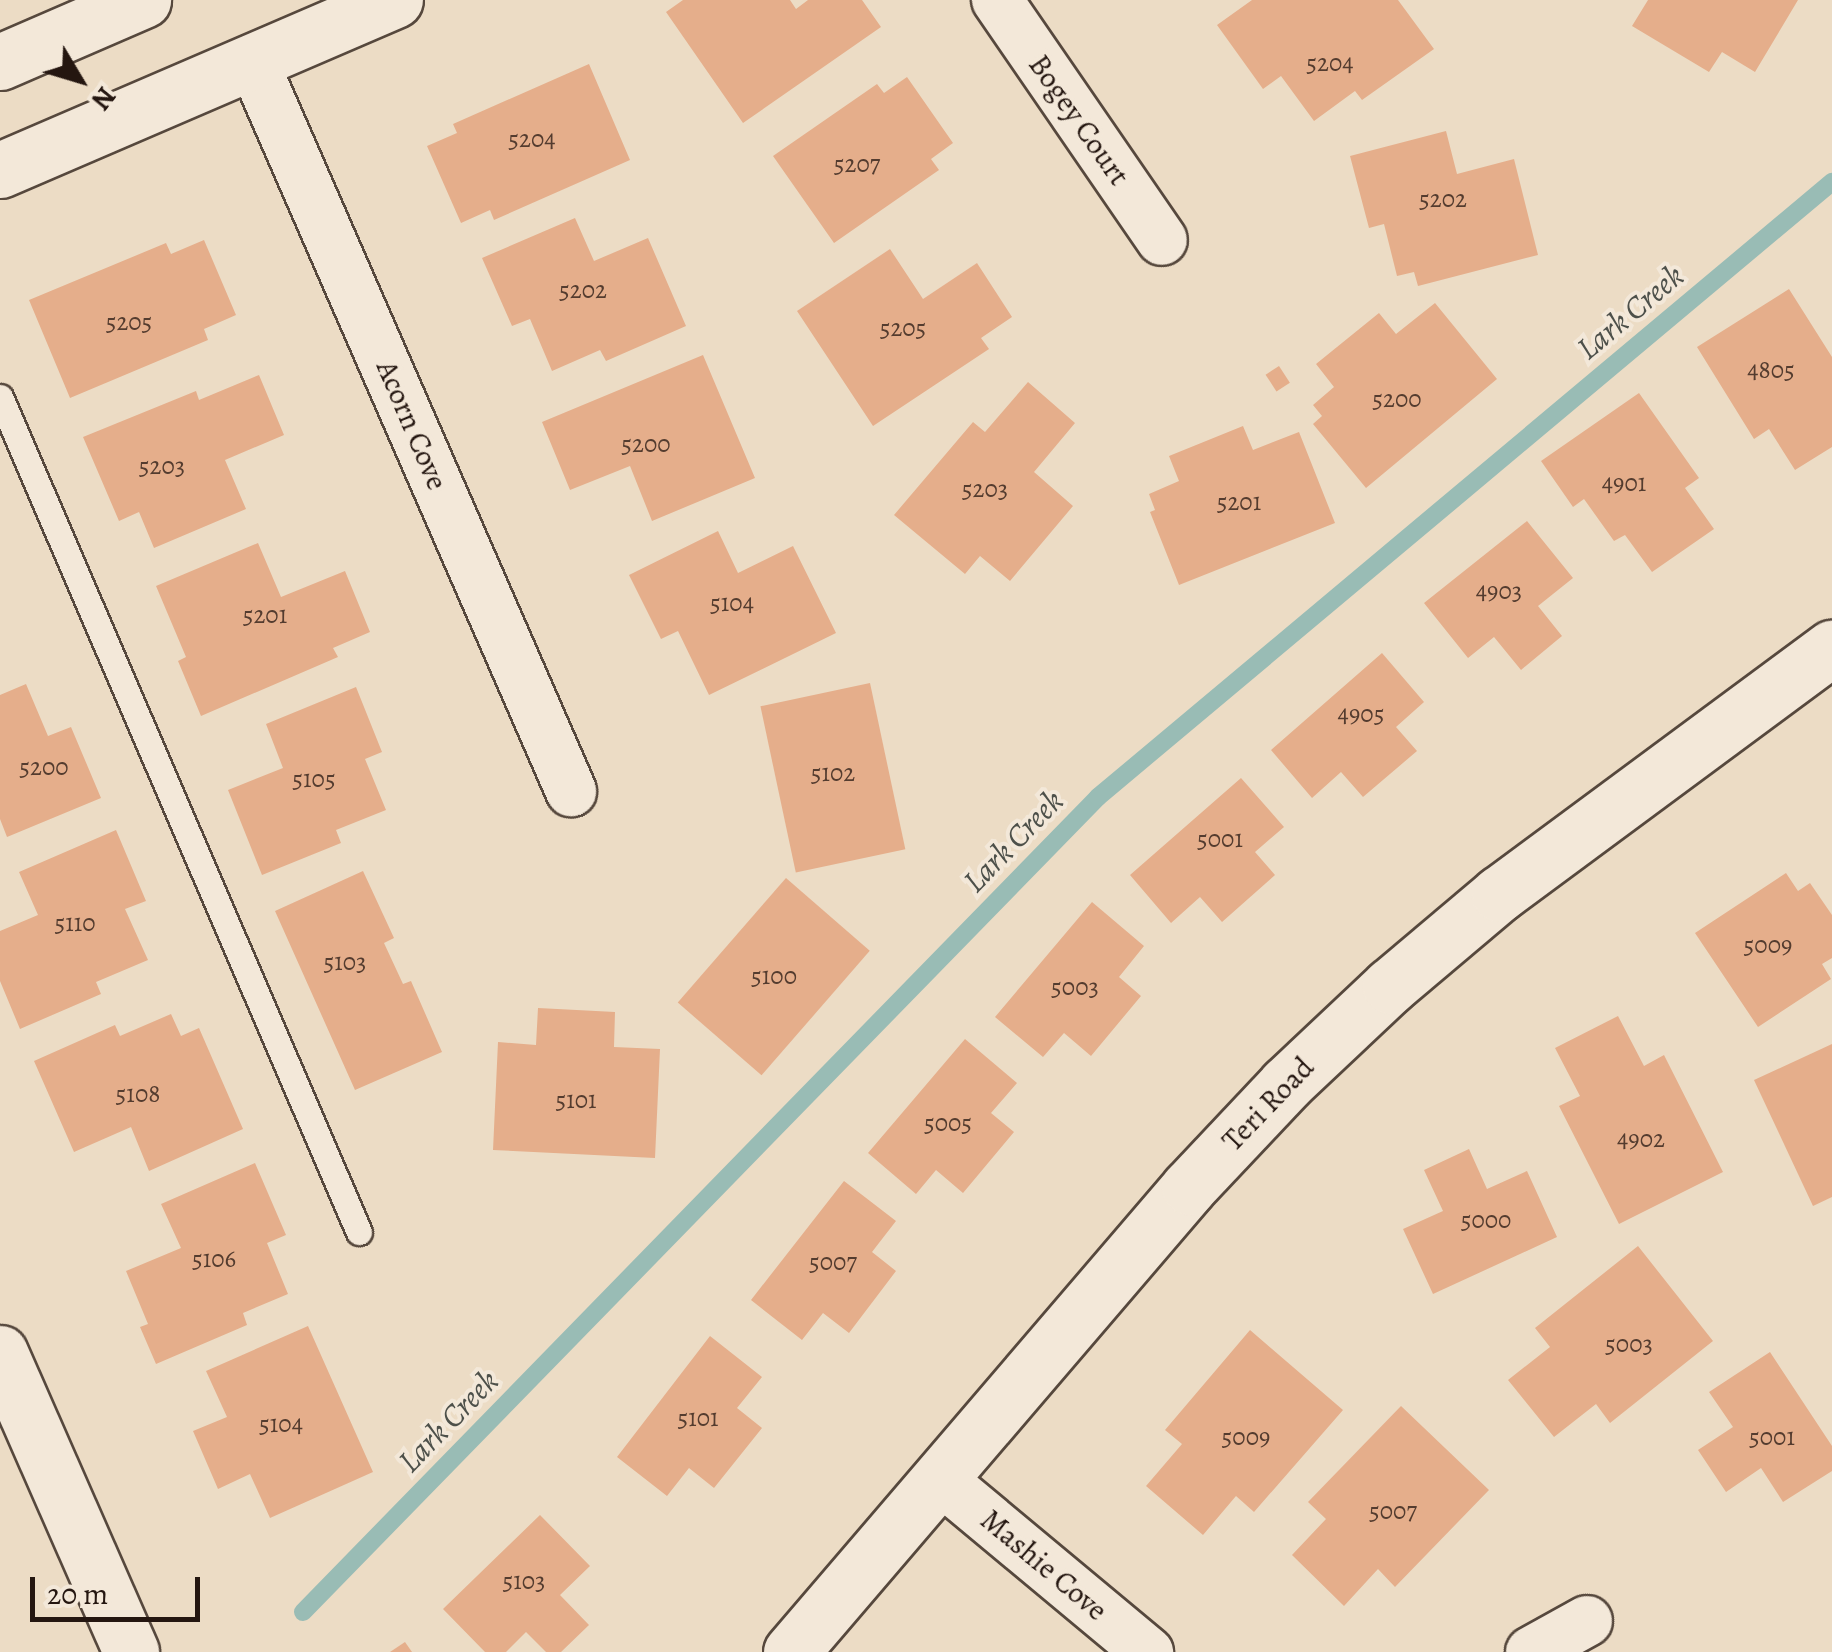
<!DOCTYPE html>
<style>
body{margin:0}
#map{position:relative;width:1832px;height:1652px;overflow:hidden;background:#ecdcc5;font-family:Alegreya,serif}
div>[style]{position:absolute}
.stream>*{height:18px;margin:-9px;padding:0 9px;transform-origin:9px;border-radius:9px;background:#99bcb5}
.building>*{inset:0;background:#e5ae8b;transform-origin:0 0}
.roads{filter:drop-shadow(2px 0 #56483d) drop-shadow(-2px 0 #56483d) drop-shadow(0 2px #56483d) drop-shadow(0 -2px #56483d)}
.lane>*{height:25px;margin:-12.5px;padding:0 12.5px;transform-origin:12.5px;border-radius:12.5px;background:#f3e8d9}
.street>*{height:50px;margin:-25px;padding:0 25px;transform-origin:25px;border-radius:25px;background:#f3e8d9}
.secondary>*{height:55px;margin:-27.5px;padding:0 27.5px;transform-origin:27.5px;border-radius:27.5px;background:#f3e8d9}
span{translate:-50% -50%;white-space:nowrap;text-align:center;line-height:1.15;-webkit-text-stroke:8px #f3e8d9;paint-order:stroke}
.number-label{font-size:25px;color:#543c2f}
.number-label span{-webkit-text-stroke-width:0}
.street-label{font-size:30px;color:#241610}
.water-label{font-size:32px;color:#4d504a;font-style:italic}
.north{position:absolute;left:30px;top:30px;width:100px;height:100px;-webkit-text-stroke:8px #f3e8d9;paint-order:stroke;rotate:128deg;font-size:28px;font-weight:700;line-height:40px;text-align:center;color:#241610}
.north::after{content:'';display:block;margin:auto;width:35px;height:45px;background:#241610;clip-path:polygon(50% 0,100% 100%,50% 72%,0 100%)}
.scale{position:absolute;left:30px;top:1577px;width:170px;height:45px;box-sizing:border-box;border:5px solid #241610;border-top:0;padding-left:12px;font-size:30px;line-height:35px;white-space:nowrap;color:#241610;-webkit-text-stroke:8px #f3e8d9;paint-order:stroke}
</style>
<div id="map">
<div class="stream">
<i style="left:303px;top:1612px;width:1139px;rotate:-45.71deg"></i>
<i style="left:1098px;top:797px;width:958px;rotate:-39.96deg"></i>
</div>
<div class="building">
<i style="clip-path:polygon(683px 0,790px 0,796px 9px,808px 0,862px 0,881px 27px,743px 123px,666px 12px)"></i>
<i style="clip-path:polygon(1252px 0,1398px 0,1434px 49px,1362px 100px,1355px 91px,1314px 121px,1281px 76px,1263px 89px,1217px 25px)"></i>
<i style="clip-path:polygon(1648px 0,1798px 0,1755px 72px,1722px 52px,1709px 72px,1632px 26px)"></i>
<i style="clip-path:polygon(589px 64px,630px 160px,494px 220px,490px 210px,461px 223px,427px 146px,457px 133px,453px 124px)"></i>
<i style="clip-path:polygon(907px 77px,953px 143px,931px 159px,939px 170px,834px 243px,773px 156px,877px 84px,884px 93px)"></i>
<i style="clip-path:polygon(1446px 131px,1457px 174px,1514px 159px,1538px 255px,1418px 286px,1414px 272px,1397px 276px,1384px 224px,1369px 228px,1350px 156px)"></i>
<i style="clip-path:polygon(575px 218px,594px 261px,648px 238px,686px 326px,606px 361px,600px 350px,552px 371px,530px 319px,512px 326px,482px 258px)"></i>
<i style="clip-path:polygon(204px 240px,236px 315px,204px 329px,208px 340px,70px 398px,29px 300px,166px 243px,171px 254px)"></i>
<i style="clip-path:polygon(890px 249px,923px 299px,977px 263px,1012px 317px,981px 338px,989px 349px,873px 426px,797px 311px)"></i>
<i style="clip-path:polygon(1789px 289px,1832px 357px,1832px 447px,1795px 470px,1769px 429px,1754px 439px,1697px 347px)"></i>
<i style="clip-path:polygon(1435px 303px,1497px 379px,1366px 488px,1313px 424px,1322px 416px,1313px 405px,1334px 387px,1316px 364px,1379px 313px,1396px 334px)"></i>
<i style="clip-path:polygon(703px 355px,755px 478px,652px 521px,630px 466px,570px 490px,542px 422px)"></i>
<i style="left:1279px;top:366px;width:20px;height:16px;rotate:57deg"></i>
<i style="clip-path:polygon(259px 375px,284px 435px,225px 460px,246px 509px,154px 548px,139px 512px,119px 521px,83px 437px,196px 391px,199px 400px)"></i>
<i style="clip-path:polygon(1028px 382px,1075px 423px,1034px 472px,1073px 506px,1010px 581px,980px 556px,965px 574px,894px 515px,973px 422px,985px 432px)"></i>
<i style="clip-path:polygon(1639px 393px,1699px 478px,1685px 488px,1714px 529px,1652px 572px,1625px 535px,1614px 541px,1584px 499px,1573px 507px,1541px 461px)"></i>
<i style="clip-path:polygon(1243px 426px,1253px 450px,1299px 432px,1335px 523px,1179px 585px,1150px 512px,1155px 510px,1149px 494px,1179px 481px,1169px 456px)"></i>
<i style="clip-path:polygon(1527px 521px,1573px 578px,1538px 606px,1562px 636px,1521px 670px,1494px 637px,1468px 658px,1424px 603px)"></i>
<i style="clip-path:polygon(718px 531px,738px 573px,793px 546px,836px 633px,709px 695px,678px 631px,661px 639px,629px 575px)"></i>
<i style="clip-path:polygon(258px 543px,281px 597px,345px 571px,370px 632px,333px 648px,338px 657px,201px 716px,178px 661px,186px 657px,156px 586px)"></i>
<i style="clip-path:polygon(1382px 653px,1424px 702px,1396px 727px,1417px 751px,1363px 797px,1341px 772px,1312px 798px,1271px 750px)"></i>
<i style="left:870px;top:683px;width:170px;height:112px;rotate:78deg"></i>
<i style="clip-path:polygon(26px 684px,48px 736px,71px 727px,101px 798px,7px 837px,0 819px,0 695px)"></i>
<i style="clip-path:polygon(356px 687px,382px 752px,365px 759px,386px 810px,336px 830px,341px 843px,262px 875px,228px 790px,283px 768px,266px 724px)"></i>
<i style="clip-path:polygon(1241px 778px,1284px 827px,1255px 852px,1275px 875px,1222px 922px,1200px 897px,1171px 923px,1130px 875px)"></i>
<i style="clip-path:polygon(116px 830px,146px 901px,125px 909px,148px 960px,96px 982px,101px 994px,20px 1029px,0 981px,0 931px,38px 915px,19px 872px)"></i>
<i style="clip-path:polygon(363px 871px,394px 938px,384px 943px,403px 984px,411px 981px,442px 1052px,355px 1090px,275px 911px)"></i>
<i style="clip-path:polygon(1786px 873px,1798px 891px,1810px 883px,1832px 915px,1832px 958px,1822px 964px,1831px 979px,1758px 1027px,1695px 933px)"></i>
<i style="left:786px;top:878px;width:111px;height:165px;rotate:41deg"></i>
<i style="clip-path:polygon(1092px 902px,1144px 946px,1119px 977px,1141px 996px,1091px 1056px,1064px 1033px,1043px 1057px,995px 1017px)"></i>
<i style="clip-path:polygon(538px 1008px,615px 1012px,614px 1047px,660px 1049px,655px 1158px,493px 1150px,498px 1042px,536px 1045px)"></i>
<i style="clip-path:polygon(171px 1014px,181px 1036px,199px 1028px,243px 1129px,149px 1171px,131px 1127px,74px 1152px,34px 1061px,115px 1025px,120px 1036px)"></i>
<i style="clip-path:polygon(1618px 1016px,1644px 1066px,1664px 1055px,1723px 1172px,1619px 1224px,1559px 1106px,1580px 1096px,1555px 1048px)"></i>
<i style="clip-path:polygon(965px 1039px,1017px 1083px,991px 1113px,1014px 1132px,963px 1193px,936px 1170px,916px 1194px,868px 1153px)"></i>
<i style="clip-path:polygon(1832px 1044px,1832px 1197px,1813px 1206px,1754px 1080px)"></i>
<i style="clip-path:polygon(1469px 1149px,1487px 1189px,1527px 1171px,1557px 1237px,1433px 1294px,1403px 1229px,1443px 1211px,1424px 1170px)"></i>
<i style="clip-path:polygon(255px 1163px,286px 1235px,267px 1243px,288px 1294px,243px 1313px,247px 1325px,156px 1364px,140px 1327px,148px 1324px,126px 1271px,181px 1248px,161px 1204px)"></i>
<i style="clip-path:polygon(844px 1181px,896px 1221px,872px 1252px,896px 1271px,849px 1333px,823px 1313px,802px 1340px,751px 1300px)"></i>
<i style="clip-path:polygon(1638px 1246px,1713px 1341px,1610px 1423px,1596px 1404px,1554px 1437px,1508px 1380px,1550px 1347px,1535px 1328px)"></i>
<i style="clip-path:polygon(308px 1326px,373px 1472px,270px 1518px,250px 1474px,218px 1489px,193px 1431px,227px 1417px,206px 1371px)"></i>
<i style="clip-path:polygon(1250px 1330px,1343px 1410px,1254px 1512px,1236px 1496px,1203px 1535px,1146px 1486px,1182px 1444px,1165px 1430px)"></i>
<i style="clip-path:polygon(710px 1336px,762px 1377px,737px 1408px,762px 1428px,714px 1488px,689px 1468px,667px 1496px,617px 1457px)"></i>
<i style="clip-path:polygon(1770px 1352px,1832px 1446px,1832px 1471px,1783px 1502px,1761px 1468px,1726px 1492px,1698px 1450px,1733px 1427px,1709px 1392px)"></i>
<i style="clip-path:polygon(1401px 1406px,1489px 1490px,1395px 1587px,1378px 1569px,1344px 1606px,1292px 1555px,1326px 1519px,1308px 1502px)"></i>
<i style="clip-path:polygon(540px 1515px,590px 1566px,560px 1595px,589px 1625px,561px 1652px,546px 1652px,526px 1632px,506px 1652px,485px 1652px,443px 1609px)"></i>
<i style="clip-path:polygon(405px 1642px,412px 1652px,390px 1652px)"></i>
</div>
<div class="roads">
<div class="lane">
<i style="left:0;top:397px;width:909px;rotate:66.74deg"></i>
</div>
<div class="street">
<i style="left:997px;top:0;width:291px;rotate:55.5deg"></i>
<i style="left:252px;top:60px;width:798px;rotate:66.42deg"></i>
<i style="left:940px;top:1479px;width:271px;rotate:39.8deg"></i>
<i style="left:1531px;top:1652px;width:64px;rotate:-29deg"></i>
</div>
<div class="secondary">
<i style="left:0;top:62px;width:156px;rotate:-23.4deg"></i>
<i style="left:0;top:170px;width:430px;rotate:-23.3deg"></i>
<i style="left:0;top:1353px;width:326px;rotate:66.3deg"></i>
<i style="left:791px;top:1652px;width:612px;rotate:-49.44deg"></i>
<i style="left:1189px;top:1187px;width:141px;rotate:-46.7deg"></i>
<i style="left:1286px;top:1084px;width:143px;rotate:-43.3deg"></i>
<i style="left:1390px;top:986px;width:143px;rotate:-40.2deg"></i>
<i style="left:1499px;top:894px;width:414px;rotate:-36.5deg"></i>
</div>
</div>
<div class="number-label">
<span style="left:1330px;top:63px">5204</span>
<span style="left:532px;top:139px">5204</span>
<span style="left:857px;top:164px">5207</span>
<span style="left:1443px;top:199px">5202</span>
<span style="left:583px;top:290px">5202</span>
<span style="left:129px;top:322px">5205</span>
<span style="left:903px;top:328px">5205</span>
<span style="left:1771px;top:370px">4805</span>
<span style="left:1397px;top:399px">5200</span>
<span style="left:646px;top:444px">5200</span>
<span style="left:162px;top:466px">5203</span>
<span style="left:1624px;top:483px">4901</span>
<span style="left:985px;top:489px">5203</span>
<span style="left:1239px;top:502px">5201</span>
<span style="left:1499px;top:591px">4903</span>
<span style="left:732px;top:603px">5104</span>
<span style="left:265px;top:615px">5201</span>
<span style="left:1361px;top:714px">4905</span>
<span style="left:44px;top:767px">5200</span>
<span style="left:833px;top:773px">5102</span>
<span style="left:314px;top:779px">5105</span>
<span style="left:1220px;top:839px">5001</span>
<span style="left:75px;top:923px">5110</span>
<span style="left:1768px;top:945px">5009</span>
<span style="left:345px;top:962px">5103</span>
<span style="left:774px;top:976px">5100</span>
<span style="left:1075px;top:987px">5003</span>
<span style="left:138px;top:1094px">5108</span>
<span style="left:576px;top:1100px">5101</span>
<span style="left:948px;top:1123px">5005</span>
<span style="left:1641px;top:1139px">4902</span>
<span style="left:1486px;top:1220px">5000</span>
<span style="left:214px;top:1259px">5106</span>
<span style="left:833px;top:1262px">5007</span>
<span style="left:1629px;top:1344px">5003</span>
<span style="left:698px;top:1418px">5101</span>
<span style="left:281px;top:1424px">5104</span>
<span style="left:1246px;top:1437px">5009</span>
<span style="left:1772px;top:1437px">5001</span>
<span style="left:1393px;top:1511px">5007</span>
<span style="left:524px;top:1581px">5103</span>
</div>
<div class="street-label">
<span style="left:1079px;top:120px;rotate:55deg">Bogey Court</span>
<span style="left:412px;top:425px;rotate:67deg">Acorn Cove</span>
<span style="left:1268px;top:1104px;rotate:-46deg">Teri Road</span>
<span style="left:1044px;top:1565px;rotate:40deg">Mashie Cove</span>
</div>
<div class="water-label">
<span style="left:1630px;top:312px;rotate:-40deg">Lark Creek</span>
<span style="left:1013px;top:841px;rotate:-46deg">Lark Creek</span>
<span style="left:448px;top:1421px;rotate:-46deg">Lark Creek</span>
</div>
<div class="north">N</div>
<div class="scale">20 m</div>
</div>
